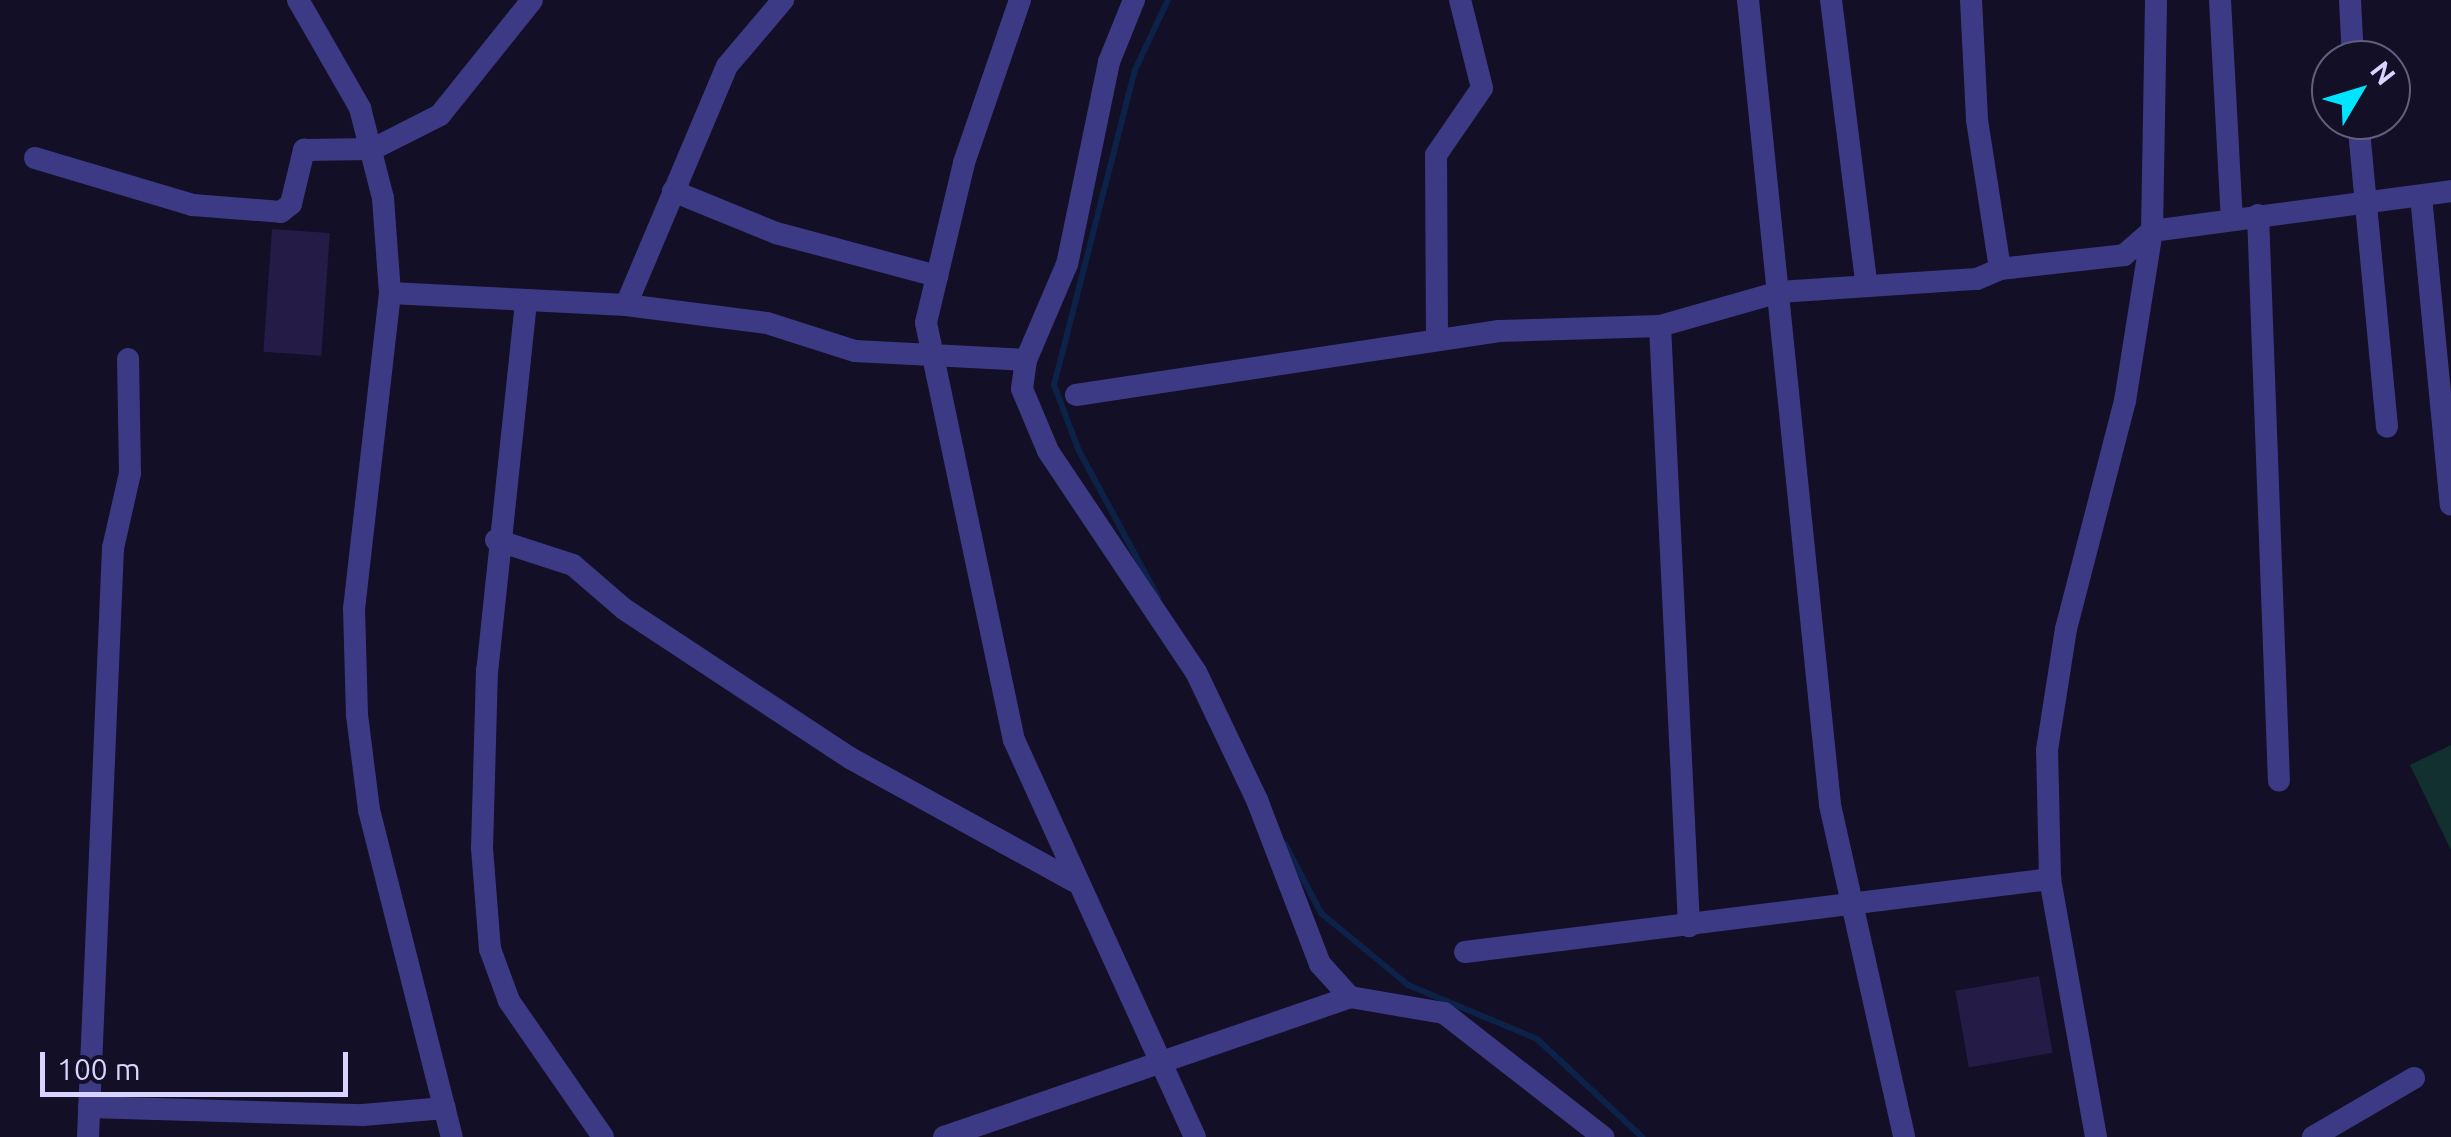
<!DOCTYPE html>
<style>
body{margin:0}
#map{position:relative;width:2451px;height:1137px;overflow:hidden;background:#130f26;font-family:Ubuntu,sans-serif}
div>[style]{position:absolute}
.green>*{inset:0;background:#12302f}
.stream>*{height:6px;margin:-3px;padding:0 3px;transform-origin:3px;border-radius:3px;background:#0c2248}
.building>*{inset:0;background:#241b47;transform-origin:0 0}
.street>*{height:22px;margin:-11px;padding:0 11px;transform-origin:11px;border-radius:11px;background:#3d3a85}
span{translate:-50% -50%;white-space:nowrap;text-align:center;line-height:1.15;-webkit-text-stroke:8px #130f26;paint-order:stroke}
.north{position:absolute;left:2311px;top:40px;width:100px;height:100px;box-sizing:border-box;background:#130f26;border:2px solid #625e7d;border-radius:50%;rotate:52deg;font-size:28px;font-weight:700;line-height:40px;text-align:center;color:#d9d4ff}
.north::after{content:'';display:block;margin:auto;width:35px;height:45px;background:#00e5ff;clip-path:polygon(50% 0,100% 100%,50% 72%,0 100%)}
.scale{position:absolute;left:40px;top:1052px;width:308px;height:45px;box-sizing:border-box;border:5px solid #d9d4ff;border-top:0;padding-left:12px;font-size:30px;line-height:35px;white-space:nowrap;color:#d9d4ff;-webkit-text-stroke:8px #130f26;paint-order:stroke}
</style>
<div id="map">
<div class="green">
<i style="clip-path:polygon(2451px 745px,2451px 850px,2410px 765px)"></i>
</div>
<div class="stream">
<i style="left:1158px;top:597px;width:166px;rotate:-118.4deg"></i>
<i style="left:1079px;top:451px;width:71px;rotate:-110.7deg"></i>
<i style="left:1054px;top:385px;width:325px;rotate:-75.6deg"></i>
<i style="left:1135px;top:70px;width:77px;rotate:-64.8deg"></i>
<i style="left:1285px;top:844px;width:78px;rotate:62.4deg"></i>
<i style="left:1321px;top:913px;width:113px;rotate:39.6deg"></i>
<i style="left:1408px;top:985px;width:140px;rotate:22.7deg"></i>
<i style="left:1537px;top:1039px;width:144px;rotate:43deg"></i>
</div>
<div class="building">
<i style="left:272px;top:229px;width:58px;height:123px;rotate:4deg"></i>
<i style="left:2039px;top:976px;width:78px;height:85px;rotate:80deg"></i>
</div>
<div class="street">
<i style="left:298px;top:0;width:125px;rotate:60.1deg"></i>
<i style="left:360px;top:108px;width:93px;rotate:75.7deg"></i>
<i style="left:383px;top:198px;width:95px;rotate:85.8deg"></i>
<i style="left:390px;top:293px;width:317px;rotate:96.5deg"></i>
<i style="left:354px;top:608px;width:107px;rotate:88.4deg"></i>
<i style="left:357px;top:715px;width:96px;rotate:82.8deg"></i>
<i style="left:369px;top:810px;width:337px;rotate:75.8deg"></i>
<i style="left:1020px;top:0;width:172px;rotate:109deg"></i>
<i style="left:964px;top:163px;width:164px;rotate:103.4deg"></i>
<i style="left:926px;top:323px;width:426px;rotate:78.1deg"></i>
<i style="left:1014px;top:740px;width:436px;rotate:65.5deg"></i>
<i style="left:1134px;top:0;width:67px;rotate:112deg"></i>
<i style="left:1109px;top:62px;width:206px;rotate:101.7deg"></i>
<i style="left:1067px;top:264px;width:104px;rotate:113.1deg"></i>
<i style="left:1026px;top:360px;width:29px;rotate:98deg"></i>
<i style="left:1022px;top:389px;width:67px;rotate:67.2deg"></i>
<i style="left:1048px;top:451px;width:266px;rotate:56.2deg"></i>
<i style="left:1196px;top:672px;width:142px;rotate:64.5deg"></i>
<i style="left:1257px;top:800px;width:176px;rotate:69deg"></i>
<i style="left:1320px;top:964px;width:45px;rotate:47.7deg"></i>
<i style="left:1748px;top:0;width:809px;rotate:84.18deg"></i>
<i style="left:1830px;top:805px;width:340px;rotate:77.4deg"></i>
<i style="left:1831px;top:0;width:285px;rotate:82.9deg"></i>
<i style="left:1971px;top:0;width:120px;rotate:87.1deg"></i>
<i style="left:1977px;top:120px;width:151px;rotate:81.2deg"></i>
<i style="left:2220px;top:0;width:219px;rotate:86.9deg"></i>
<i style="left:2350px;top:0;width:60px;rotate:87.1deg"></i>
<i style="left:2358px;top:120px;width:308px;rotate:84.6deg"></i>
<i style="left:35px;top:158px;width:165px;rotate:16.6deg"></i>
<i style="left:193px;top:205px;width:88px;rotate:4.5deg"></i>
<i style="left:281px;top:212px;width:13px;rotate:-39deg"></i>
<i style="left:291px;top:204px;width:56px;rotate:-76.5deg"></i>
<i style="left:304px;top:150px;width:69px;rotate:-0.8deg"></i>
<i style="left:373px;top:149px;width:75px;rotate:-26.9deg"></i>
<i style="left:440px;top:115px;width:147px;rotate:-51.3deg"></i>
<i style="left:673px;top:191px;width:111px;rotate:22.2deg"></i>
<i style="left:776px;top:233px;width:167px;rotate:15deg"></i>
<i style="left:2421px;top:196px;width:310px;rotate:84.5deg"></i>
<i style="left:2258px;top:215px;width:566px;rotate:87.88deg"></i>
<i style="left:390px;top:293px;width:236px;rotate:2.9deg"></i>
<i style="left:626px;top:305px;width:142px;rotate:7.3deg"></i>
<i style="left:767px;top:323px;width:92px;rotate:17.7deg"></i>
<i style="left:855px;top:351px;width:171px;rotate:3deg"></i>
<i style="left:526px;top:302px;width:370px;rotate:96deg"></i>
<i style="left:487px;top:670px;width:178px;rotate:91.6deg"></i>
<i style="left:482px;top:848px;width:101px;rotate:85.5deg"></i>
<i style="left:490px;top:949px;width:55px;rotate:69.9deg"></i>
<i style="left:509px;top:1001px;width:165px;rotate:55.3deg"></i>
<i style="left:626px;top:305px;width:259px;rotate:-67.1deg"></i>
<i style="left:727px;top:66px;width:87px;rotate:-49.7deg"></i>
<i style="left:1660px;top:326px;width:601px;rotate:87.23deg"></i>
<i style="left:1437px;top:339px;width:184px;rotate:-90.3deg"></i>
<i style="left:1436px;top:155px;width:81px;rotate:-55.5deg"></i>
<i style="left:1482px;top:88px;width:91px;rotate:-104deg"></i>
<i style="left:1076px;top:395px;width:428px;rotate:-8.6deg"></i>
<i style="left:1499px;top:331px;width:161px;rotate:-1.8deg"></i>
<i style="left:1660px;top:326px;width:124px;rotate:-15.9deg"></i>
<i style="left:1779px;top:292px;width:198px;rotate:-3.8deg"></i>
<i style="left:1977px;top:279px;width:25px;rotate:-23deg"></i>
<i style="left:2000px;top:269px;width:125px;rotate:-6.4deg"></i>
<i style="left:2124px;top:255px;width:37px;rotate:-41deg"></i>
<i style="left:2152px;top:231px;width:302px;rotate:-7.6deg"></i>
<i style="left:496px;top:540px;width:81px;rotate:18deg"></i>
<i style="left:573px;top:565px;width:67px;rotate:40.8deg"></i>
<i style="left:624px;top:609px;width:271px;rotate:33.4deg"></i>
<i style="left:850px;top:758px;width:256px;rotate:28.8deg"></i>
<i style="left:1465px;top:952px;width:590px;rotate:-7.11deg"></i>
<i style="left:89px;top:1107px;width:274px;rotate:1.7deg"></i>
<i style="left:363px;top:1115px;width:82px;rotate:-4.9deg"></i>
<i style="left:88px;top:1137px;width:590px;rotate:-87.57deg"></i>
<i style="left:113px;top:548px;width:77px;rotate:-77.2deg"></i>
<i style="left:130px;top:473px;width:114px;rotate:-91deg"></i>
<i style="left:944px;top:1137px;width:429px;rotate:-19deg"></i>
<i style="left:1350px;top:997px;width:95px;rotate:9.7deg"></i>
<i style="left:1444px;top:1013px;width:202px;rotate:37.9deg"></i>
<i style="left:2096px;top:1137px;width:262px;rotate:-100.1deg"></i>
<i style="left:2050px;top:879px;width:129px;rotate:-91.3deg"></i>
<i style="left:2047px;top:750px;width:122px;rotate:-81.1deg"></i>
<i style="left:2066px;top:629px;width:236px;rotate:-75.5deg"></i>
<i style="left:2125px;top:401px;width:172px;rotate:-81deg"></i>
<i style="left:2152px;top:231px;width:231px;rotate:-89deg"></i>
<i style="left:2313px;top:1137px;width:117px;rotate:-30.3deg"></i>
</div>
<div class="north">N</div>
<div class="scale">100 m</div>
</div>
